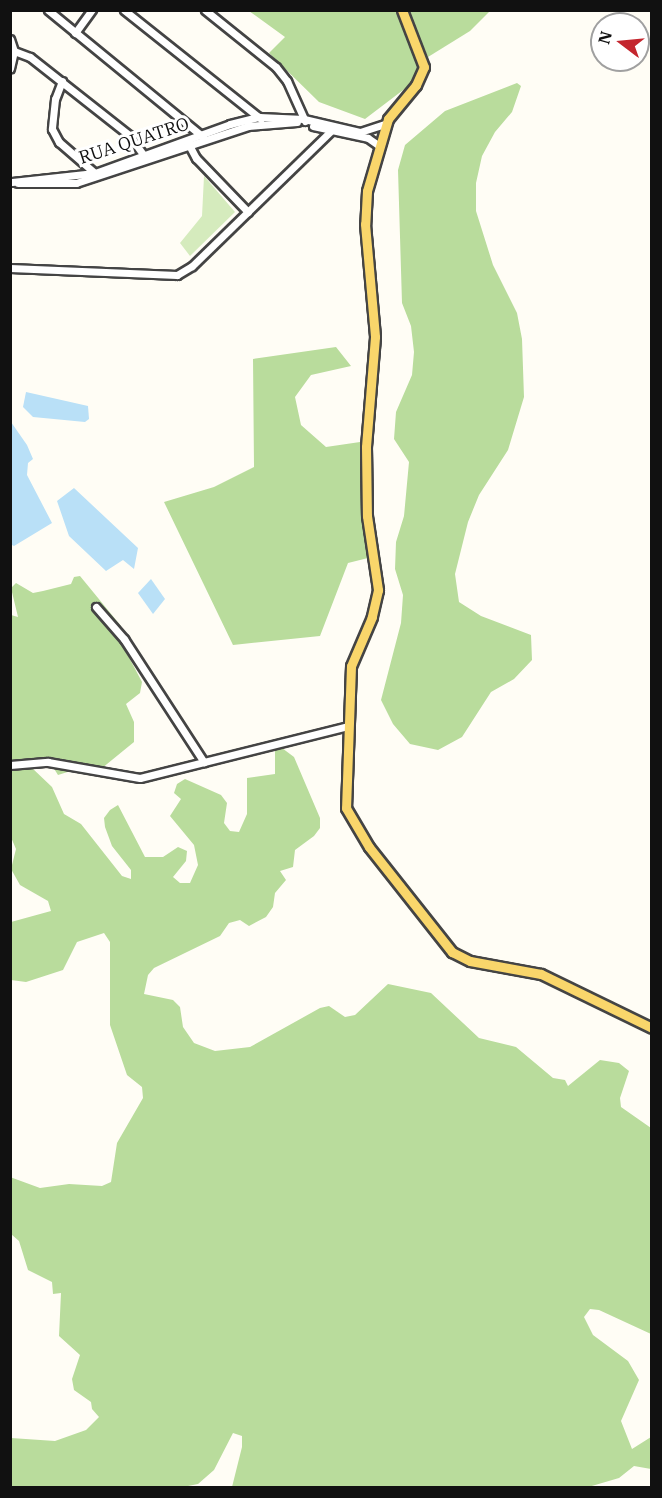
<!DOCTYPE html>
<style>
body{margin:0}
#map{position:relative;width:662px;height:1498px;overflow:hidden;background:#fffdf5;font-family:"IBM Plex Serif",serif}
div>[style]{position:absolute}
.green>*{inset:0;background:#d5ebbd}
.forest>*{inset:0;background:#b9dc9c}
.water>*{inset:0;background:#b9e0f7}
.roads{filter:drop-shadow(2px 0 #444) drop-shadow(-2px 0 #444) drop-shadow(0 2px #444) drop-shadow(0 -2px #444)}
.minor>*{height:7px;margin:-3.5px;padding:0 3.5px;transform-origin:3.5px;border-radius:3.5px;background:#fff}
.major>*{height:9px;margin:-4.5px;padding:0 4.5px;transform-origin:4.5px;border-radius:4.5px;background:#f9d66b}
span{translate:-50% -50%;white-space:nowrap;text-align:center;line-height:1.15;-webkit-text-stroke:6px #fff;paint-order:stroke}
.street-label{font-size:18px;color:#111}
.frame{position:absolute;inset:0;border:12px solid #111;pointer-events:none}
.north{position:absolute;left:590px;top:12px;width:60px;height:60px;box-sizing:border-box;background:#fff;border:2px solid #a0a0a0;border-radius:50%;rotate:286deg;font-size:16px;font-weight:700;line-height:24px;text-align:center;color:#111}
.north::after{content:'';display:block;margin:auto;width:21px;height:27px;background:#c4262e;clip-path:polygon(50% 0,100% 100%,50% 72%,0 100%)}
</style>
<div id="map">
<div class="green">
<i style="clip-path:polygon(204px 176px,235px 212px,190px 256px,180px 243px,202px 216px)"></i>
</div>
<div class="forest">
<i style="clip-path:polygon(249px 11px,398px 11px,418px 63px,415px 81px,365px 119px,319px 102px,269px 53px,285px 37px)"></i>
<i style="clip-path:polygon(408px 11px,490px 11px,470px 31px,428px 57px)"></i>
<i style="clip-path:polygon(517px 83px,521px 86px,512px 112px,495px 132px,482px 156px,476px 183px,476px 211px,493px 265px,517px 313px,522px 339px,524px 397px,508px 450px,479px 495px,468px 522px,455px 574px,459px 602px,481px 616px,531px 635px,532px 660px,514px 679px,491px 692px,462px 737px,438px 750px,410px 744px,393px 724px,381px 700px,401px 623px,403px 595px,395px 569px,396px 542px,404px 516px,409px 462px,394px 439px,396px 412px,412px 375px,414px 352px,411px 326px,402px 303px,398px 170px,405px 145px,445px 111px)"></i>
<i style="clip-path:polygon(336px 347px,351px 366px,311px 375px,295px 397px,301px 425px,326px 447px,360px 442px,368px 558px,348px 563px,320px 636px,233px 645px,164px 502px,214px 487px,254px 467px,253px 359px)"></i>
<i style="clip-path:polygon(80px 576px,121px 626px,124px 648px,142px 682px,140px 693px,126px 704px,134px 722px,134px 742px,96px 773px,77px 769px,58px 775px,48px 759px,31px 767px,52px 787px,64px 814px,81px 824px,122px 876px,131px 879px,131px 870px,112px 846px,105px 827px,104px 818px,110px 810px,118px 805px,145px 857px,163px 857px,178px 847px,187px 851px,186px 861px,173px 877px,180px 883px,190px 883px,198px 865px,194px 845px,170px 816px,181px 799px,174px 793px,177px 784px,185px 779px,221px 795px,227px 803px,224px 823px,230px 831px,239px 832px,247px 814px,247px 778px,275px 774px,275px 750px,278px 745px,294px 757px,320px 818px,320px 828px,314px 836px,295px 850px,293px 867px,280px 871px,286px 880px,275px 893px,273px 907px,266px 917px,249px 926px,240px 920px,229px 923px,220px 936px,154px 968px,148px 975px,144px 994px,173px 1000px,180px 1007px,183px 1027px,194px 1043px,215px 1051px,250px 1047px,320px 1008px,329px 1006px,345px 1017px,355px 1015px,388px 984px,431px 993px,479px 1038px,516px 1047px,553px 1078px,565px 1080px,568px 1086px,600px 1060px,619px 1063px,629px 1071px,620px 1098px,621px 1107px,651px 1128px,651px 1334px,599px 1310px,590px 1309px,584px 1317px,593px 1335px,628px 1361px,639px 1380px,621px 1421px,632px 1449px,651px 1437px,651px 1469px,634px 1466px,619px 1478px,585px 1488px,232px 1487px,242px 1447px,242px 1436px,233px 1433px,214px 1470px,198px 1484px,178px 1488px,11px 1487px,11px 1438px,55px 1441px,86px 1430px,99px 1417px,92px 1409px,91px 1402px,74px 1390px,72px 1379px,80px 1355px,59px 1336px,61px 1293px,53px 1294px,52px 1282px,28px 1270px,19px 1241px,11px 1234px,10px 1177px,40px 1188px,69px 1184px,102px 1186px,111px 1182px,117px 1143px,143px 1098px,142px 1087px,127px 1075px,110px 1025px,110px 942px,104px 933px,77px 942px,63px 970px,26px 982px,11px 980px,11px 922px,51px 911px,48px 901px,20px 885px,11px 869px,16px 849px,10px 835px,11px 615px,18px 617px,11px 588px,16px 583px,33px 593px,43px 591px,71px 584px,74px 577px)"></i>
</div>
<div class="water">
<i style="clip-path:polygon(26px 392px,88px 406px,89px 419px,85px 422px,33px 417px,23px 407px)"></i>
<i style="clip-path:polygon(11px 422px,27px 445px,33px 459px,28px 463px,27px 475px,52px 523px,14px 546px,10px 544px)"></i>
<i style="clip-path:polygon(74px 488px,138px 548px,134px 569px,123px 560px,106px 571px,69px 536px,57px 501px)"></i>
<i style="clip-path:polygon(151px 579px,165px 599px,153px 614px,138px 593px)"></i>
</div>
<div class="roads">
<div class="minor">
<i style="left:48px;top:10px;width:200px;rotate:39.3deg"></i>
<i style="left:124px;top:10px;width:175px;rotate:38.5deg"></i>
<i style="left:205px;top:10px;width:91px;rotate:38.8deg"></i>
<i style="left:276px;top:67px;width:18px;rotate:52deg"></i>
<i style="left:287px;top:81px;width:44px;rotate:65.8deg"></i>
<i style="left:75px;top:33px;width:29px;rotate:-54deg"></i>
<i style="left:10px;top:39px;width:13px;rotate:72deg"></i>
<i style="left:14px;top:51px;width:18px;rotate:103deg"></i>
<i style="left:14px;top:51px;width:17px;rotate:21deg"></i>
<i style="left:30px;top:57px;width:126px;rotate:38.2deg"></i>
<i style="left:129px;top:135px;width:29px;rotate:54deg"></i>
<i style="left:62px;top:81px;width:19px;rotate:111deg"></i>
<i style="left:55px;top:99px;width:30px;rotate:96deg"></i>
<i style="left:52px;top:129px;width:15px;rotate:62deg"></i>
<i style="left:59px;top:142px;width:49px;rotate:40.9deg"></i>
<i style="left:313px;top:126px;width:56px;rotate:12.3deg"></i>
<i style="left:368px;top:138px;width:12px;rotate:35deg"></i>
<i style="left:189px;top:145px;width:15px;rotate:62deg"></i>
<i style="left:196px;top:158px;width:75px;rotate:46.1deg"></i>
<i style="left:12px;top:182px;width:83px;rotate:-6.2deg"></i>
<i style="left:95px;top:173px;width:144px;rotate:-19.9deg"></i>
<i style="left:230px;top:124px;width:30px;rotate:-14deg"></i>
<i style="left:259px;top:117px;width:45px;rotate:2.5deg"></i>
<i style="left:304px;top:119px;width:57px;rotate:13.1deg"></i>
<i style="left:360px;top:132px;width:28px;rotate:-18deg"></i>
<i style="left:18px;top:183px;width:58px"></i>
<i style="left:76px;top:183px;width:181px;rotate:-18.3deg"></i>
<i style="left:248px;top:126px;width:49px;rotate:-4.7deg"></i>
<i style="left:10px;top:268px;width:167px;rotate:2.4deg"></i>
<i style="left:177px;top:275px;width:17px;rotate:-31deg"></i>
<i style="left:192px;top:266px;width:194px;rotate:-44.2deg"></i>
<i style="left:96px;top:607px;width:43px;rotate:48.8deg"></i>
<i style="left:124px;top:639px;width:147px;rotate:57deg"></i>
<i style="left:10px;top:765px;width:38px;rotate:-5deg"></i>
<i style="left:48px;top:762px;width:93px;rotate:9.9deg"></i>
<i style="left:140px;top:778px;width:214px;rotate:-14deg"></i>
</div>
<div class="major">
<i style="left:402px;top:10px;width:61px;rotate:68.9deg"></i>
<i style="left:424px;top:67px;width:20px;rotate:114deg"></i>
<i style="left:416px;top:85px;width:44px;rotate:129.5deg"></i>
<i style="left:388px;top:119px;width:75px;rotate:106.3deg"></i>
<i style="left:367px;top:191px;width:33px;rotate:93deg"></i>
<i style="left:365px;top:224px;width:113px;rotate:84.9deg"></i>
<i style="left:375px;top:337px;width:110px;rotate:94.7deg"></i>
<i style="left:366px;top:447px;width:69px;rotate:89.2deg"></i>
<i style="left:367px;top:516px;width:75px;rotate:81.5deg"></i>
<i style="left:378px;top:590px;width:28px;rotate:103deg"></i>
<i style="left:372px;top:617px;width:53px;rotate:113.2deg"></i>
<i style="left:351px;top:666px;width:142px;rotate:92deg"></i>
<i style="left:346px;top:808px;width:45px;rotate:59.5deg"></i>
<i style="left:369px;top:847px;width:134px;rotate:51.7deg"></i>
<i style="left:452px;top:952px;width:20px;rotate:27deg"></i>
<i style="left:470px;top:961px;width:72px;rotate:10.4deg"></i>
<i style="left:541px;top:974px;width:123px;rotate:25.9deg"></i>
</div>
</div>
<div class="street-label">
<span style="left:134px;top:141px;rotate:-18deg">RUA QUATRO</span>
</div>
<div class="frame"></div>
<div class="north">N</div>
</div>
